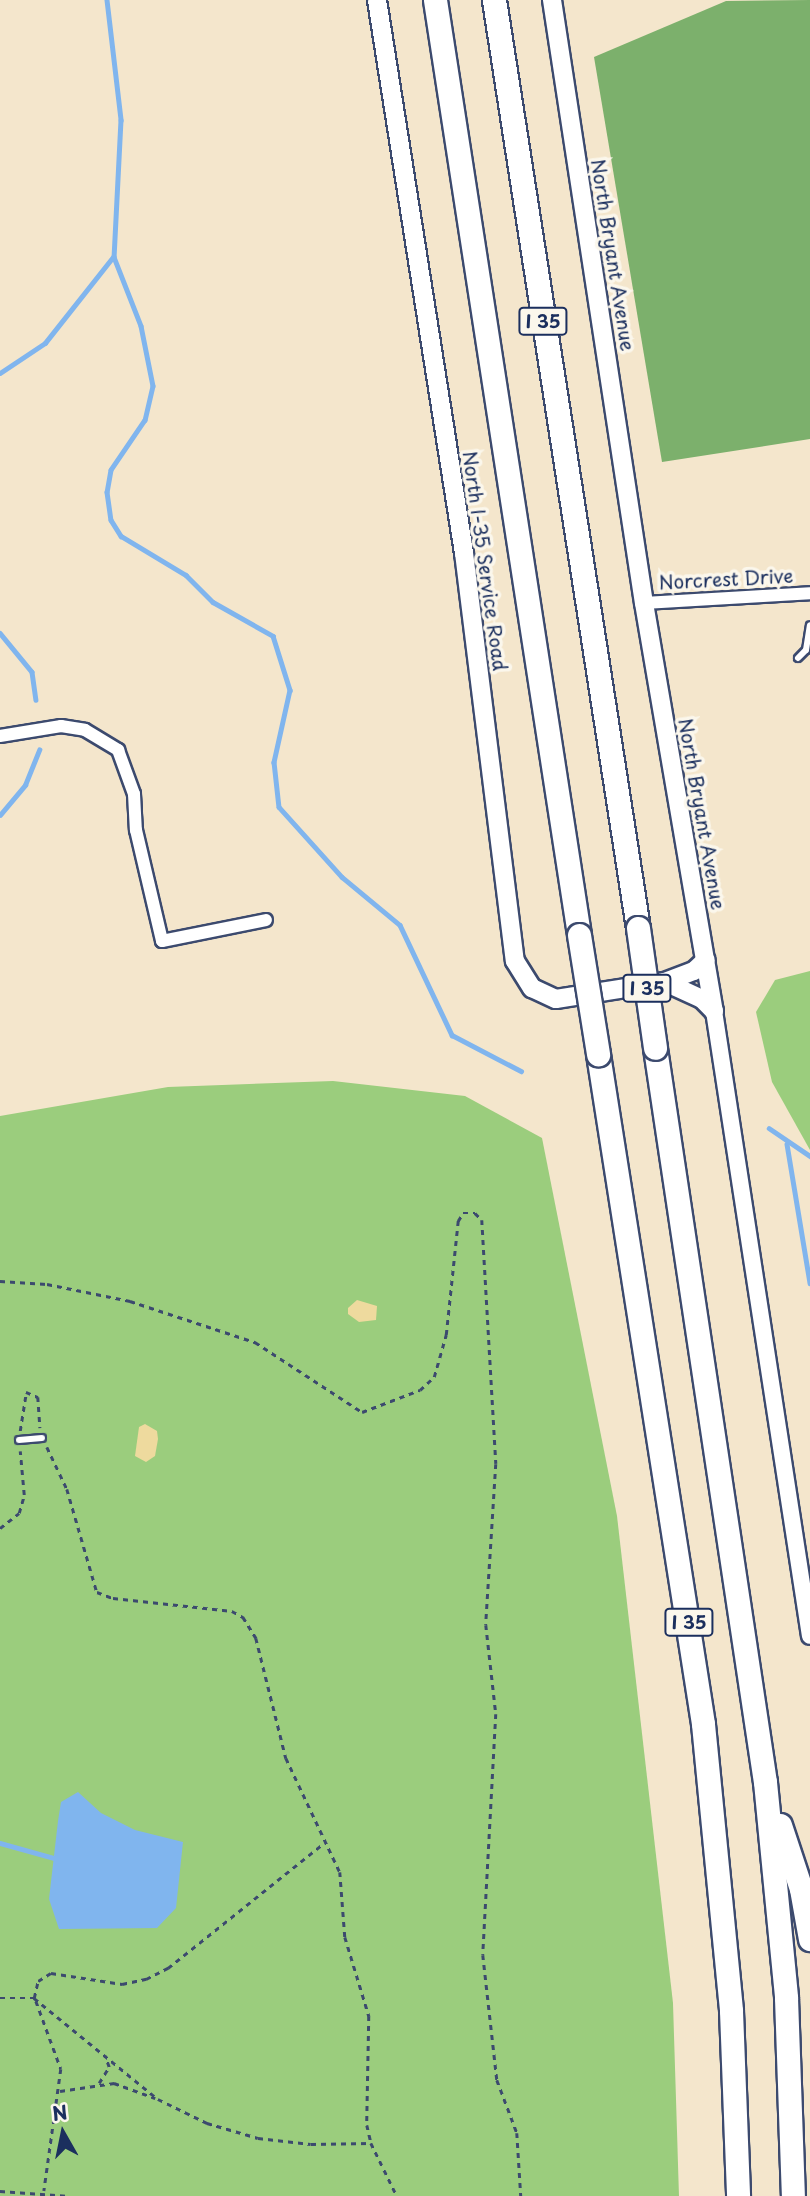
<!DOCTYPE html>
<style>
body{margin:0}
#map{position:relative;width:810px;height:2196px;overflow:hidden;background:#f4e6cc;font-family:"Playpen Sans",sans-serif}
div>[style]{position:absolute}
.green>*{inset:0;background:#9bcd7d}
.forest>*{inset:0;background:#7cb06c}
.sand>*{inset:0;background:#eeda9e}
.water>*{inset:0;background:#80b5ee}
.stream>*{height:4.5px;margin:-2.25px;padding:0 2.25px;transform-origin:2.25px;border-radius:2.25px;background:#80b5ee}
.path>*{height:2.5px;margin-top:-1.25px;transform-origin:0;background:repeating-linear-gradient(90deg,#3c4a6e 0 5px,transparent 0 10px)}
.roads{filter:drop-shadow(2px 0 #3c4a6e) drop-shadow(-2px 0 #3c4a6e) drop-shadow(0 2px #3c4a6e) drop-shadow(0 -2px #3c4a6e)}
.service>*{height:6px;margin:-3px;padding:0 3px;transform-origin:3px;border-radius:3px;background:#fff}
.minor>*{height:12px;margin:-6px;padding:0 6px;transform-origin:6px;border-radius:6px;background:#fff}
.tertiary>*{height:16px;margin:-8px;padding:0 8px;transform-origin:8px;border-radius:8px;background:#fff}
.secondary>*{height:18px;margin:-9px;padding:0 9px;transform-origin:9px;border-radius:9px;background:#fff}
.motorway>*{height:23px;margin:-11.5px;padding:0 11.5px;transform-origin:11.5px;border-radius:11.5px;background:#fff}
.bridges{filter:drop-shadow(2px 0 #3c4a6e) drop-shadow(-2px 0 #3c4a6e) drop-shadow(0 2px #3c4a6e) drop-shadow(0 -2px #3c4a6e)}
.motorway-bridge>*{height:23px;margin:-11.5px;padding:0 11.5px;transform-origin:11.5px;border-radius:11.5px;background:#fff}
span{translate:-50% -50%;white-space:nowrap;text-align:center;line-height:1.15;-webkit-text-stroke:7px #fbf7ec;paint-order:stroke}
.shield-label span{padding:2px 5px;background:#fbf7ec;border:2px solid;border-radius:5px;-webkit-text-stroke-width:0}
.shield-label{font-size:18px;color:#1b2f5e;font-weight:700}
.street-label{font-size:19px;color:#1b2f5e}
.north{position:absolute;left:28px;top:2098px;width:70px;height:70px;-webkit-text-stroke:5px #fbf7ec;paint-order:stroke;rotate:351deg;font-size:19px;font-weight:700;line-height:28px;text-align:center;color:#1b2f5e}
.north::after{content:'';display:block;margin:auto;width:24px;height:32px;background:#1b2f5e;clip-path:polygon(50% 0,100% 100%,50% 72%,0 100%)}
</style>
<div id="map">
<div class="green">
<i style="clip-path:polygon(810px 971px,810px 1150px,772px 1082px,756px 1012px,775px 980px)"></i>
<i style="clip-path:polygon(333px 1081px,465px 1096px,542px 1138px,617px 1516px,673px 2003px,679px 2196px,0 2196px,0 1116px,168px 1087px)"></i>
</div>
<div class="forest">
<i style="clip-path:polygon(810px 0,810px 439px,662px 462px,594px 57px,726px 1px)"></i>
</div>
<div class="sand">
<i style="clip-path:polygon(357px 1300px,377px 1306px,376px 1320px,359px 1322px,348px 1314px,348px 1308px)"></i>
<i style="clip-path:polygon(145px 1424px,157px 1431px,158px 1439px,155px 1456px,146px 1462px,135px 1456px,139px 1427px)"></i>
</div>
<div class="water">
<i style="clip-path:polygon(78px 1792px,101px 1813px,135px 1830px,183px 1842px,176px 1908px,157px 1928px,59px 1929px,49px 1899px,58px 1821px,61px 1802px)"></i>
</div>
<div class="stream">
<i style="left:107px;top:0;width:121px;rotate:83.3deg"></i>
<i style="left:121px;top:120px;width:137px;rotate:92.9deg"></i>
<i style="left:114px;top:257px;width:74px;rotate:68.6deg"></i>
<i style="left:141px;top:326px;width:61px;rotate:78.7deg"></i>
<i style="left:153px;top:386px;width:35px;rotate:103deg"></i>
<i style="left:145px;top:420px;width:60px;rotate:124.2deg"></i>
<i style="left:111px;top:470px;width:22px;rotate:100deg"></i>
<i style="left:107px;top:492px;width:28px;rotate:82deg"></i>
<i style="left:111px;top:520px;width:19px;rotate:58deg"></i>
<i style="left:121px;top:536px;width:76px;rotate:31deg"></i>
<i style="left:186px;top:575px;width:38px;rotate:45deg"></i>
<i style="left:213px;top:602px;width:69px;rotate:29.5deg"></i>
<i style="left:273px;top:636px;width:57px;rotate:72.5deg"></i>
<i style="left:290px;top:690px;width:74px;rotate:102.5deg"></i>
<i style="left:274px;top:762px;width:45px;rotate:83.7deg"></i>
<i style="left:279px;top:807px;width:94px;rotate:48deg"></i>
<i style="left:342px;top:877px;width:75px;rotate:39.6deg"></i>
<i style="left:400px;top:925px;width:122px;rotate:64.7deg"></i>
<i style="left:452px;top:1035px;width:78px;rotate:27.6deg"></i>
<i style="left:0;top:373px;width:54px;rotate:-33.7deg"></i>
<i style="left:45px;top:343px;width:110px;rotate:-51.7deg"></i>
<i style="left:0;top:633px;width:50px;rotate:50.6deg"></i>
<i style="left:32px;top:672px;width:28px;rotate:82deg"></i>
<i style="left:0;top:815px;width:39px;rotate:-50deg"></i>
<i style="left:25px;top:785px;width:38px;rotate:-68deg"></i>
<i style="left:769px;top:1128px;width:50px;rotate:34.3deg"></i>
<i style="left:787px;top:1144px;width:141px;rotate:80.6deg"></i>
<i style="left:0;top:1843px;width:56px;rotate:15.5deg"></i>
</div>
<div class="path">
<i style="left:0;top:1281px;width:47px;rotate:3.7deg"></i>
<i style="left:47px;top:1284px;width:85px;rotate:11.6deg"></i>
<i style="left:130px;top:1301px;width:132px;rotate:18.2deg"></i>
<i style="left:255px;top:1342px;width:128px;rotate:33.2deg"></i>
<i style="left:362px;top:1412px;width:62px;rotate:-20.8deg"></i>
<i style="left:420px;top:1390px;width:19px;rotate:-43deg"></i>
<i style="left:434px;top:1377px;width:44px;rotate:-74.1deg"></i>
<i style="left:446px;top:1335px;width:115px;rotate:-84deg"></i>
<i style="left:458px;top:1221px;width:9px;rotate:-58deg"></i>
<i style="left:463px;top:1213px;width:12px"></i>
<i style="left:475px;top:1213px;width:10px;rotate:45deg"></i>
<i style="left:482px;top:1220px;width:244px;rotate:86.7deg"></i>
<i style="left:496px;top:1464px;width:161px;rotate:93.6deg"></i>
<i style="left:486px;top:1625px;width:90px;rotate:83.6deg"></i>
<i style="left:496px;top:1714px;width:241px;rotate:93.1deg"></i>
<i style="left:483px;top:1955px;width:126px;rotate:83.6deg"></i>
<i style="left:497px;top:2080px;width:57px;rotate:69.3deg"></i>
<i style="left:517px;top:2133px;width:63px;rotate:86.4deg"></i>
<i style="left:20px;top:1431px;width:39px;rotate:-81deg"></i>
<i style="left:26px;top:1392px;width:13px;rotate:23deg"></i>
<i style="left:38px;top:1397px;width:31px;rotate:86deg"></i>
<i style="left:47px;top:1447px;width:47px;rotate:64.5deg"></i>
<i style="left:67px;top:1489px;width:107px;rotate:73.8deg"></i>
<i style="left:97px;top:1592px;width:17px;rotate:21deg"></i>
<i style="left:113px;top:1598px;width:120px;rotate:6.2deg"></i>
<i style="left:232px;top:1611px;width:13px;rotate:29deg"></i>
<i style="left:243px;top:1617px;width:25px;rotate:58deg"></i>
<i style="left:256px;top:1638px;width:124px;rotate:76deg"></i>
<i style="left:286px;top:1758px;width:126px;rotate:64.7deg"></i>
<i style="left:340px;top:1872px;width:65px;rotate:85.6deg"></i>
<i style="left:345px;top:1937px;width:83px;rotate:73.1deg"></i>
<i style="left:369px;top:2016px;width:109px;rotate:91.1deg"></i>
<i style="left:367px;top:2125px;width:18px;rotate:77deg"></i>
<i style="left:371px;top:2143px;width:59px;rotate:63.9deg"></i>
<i style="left:0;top:1528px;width:24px;rotate:-38deg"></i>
<i style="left:19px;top:1513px;width:19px;rotate:-74deg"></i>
<i style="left:24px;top:1495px;width:44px;rotate:-95.2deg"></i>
<i style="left:0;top:1998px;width:34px"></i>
<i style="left:34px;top:1998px;width:17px;rotate:-77deg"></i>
<i style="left:38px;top:1981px;width:15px;rotate:-32deg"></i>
<i style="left:51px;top:1973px;width:72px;rotate:8.8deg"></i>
<i style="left:122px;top:1984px;width:25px;rotate:-12deg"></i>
<i style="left:146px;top:1979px;width:25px;rotate:-27deg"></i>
<i style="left:168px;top:1968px;width:200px;rotate:-38.7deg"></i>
<i style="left:34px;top:1998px;width:160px;rotate:39.2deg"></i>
<i style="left:158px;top:2099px;width:55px;rotate:26.1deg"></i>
<i style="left:207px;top:2123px;width:53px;rotate:16.4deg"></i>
<i style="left:258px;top:2138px;width:53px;rotate:6.5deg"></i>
<i style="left:311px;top:2144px;width:60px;rotate:-1deg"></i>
<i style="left:36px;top:2001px;width:72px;rotate:69.8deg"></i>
<i style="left:61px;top:2069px;width:123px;rotate:97.9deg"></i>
<i style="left:99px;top:2083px;width:19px;rotate:-58deg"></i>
<i style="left:109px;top:2067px;width:12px;rotate:-110deg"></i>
<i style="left:60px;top:2091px;width:55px;rotate:-8.4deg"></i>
<i style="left:114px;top:2083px;width:44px;rotate:20.1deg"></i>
<i style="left:0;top:2191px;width:70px;rotate:4.1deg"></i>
</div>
<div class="roads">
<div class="service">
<i style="left:798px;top:658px;width:11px;rotate:-45deg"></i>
<i style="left:806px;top:650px;width:25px;rotate:-81deg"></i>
<i style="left:19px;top:1440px;width:23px;rotate:-5deg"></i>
</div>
<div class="minor">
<i style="left:644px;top:603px;width:166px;rotate:-3.4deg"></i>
<i style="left:0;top:736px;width:62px;rotate:-9.3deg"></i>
<i style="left:61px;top:726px;width:24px;rotate:9deg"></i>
<i style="left:85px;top:730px;width:39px;rotate:31deg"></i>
<i style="left:118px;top:750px;width:47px;rotate:70deg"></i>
<i style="left:134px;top:794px;width:36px;rotate:87deg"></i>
<i style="left:136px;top:830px;width:114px;rotate:76.8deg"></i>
<i style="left:162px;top:941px;width:106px;rotate:-11.4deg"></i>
</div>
<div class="tertiary">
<i style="left:714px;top:1011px;width:632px;rotate:81.27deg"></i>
</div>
<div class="secondary">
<i style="left:377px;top:0;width:560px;rotate:81.06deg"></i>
<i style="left:464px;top:553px;width:411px;rotate:82.9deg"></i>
<i style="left:515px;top:961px;width:32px;rotate:58deg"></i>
<i style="left:532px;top:988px;width:26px;rotate:25deg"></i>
<i style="left:556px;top:999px;width:110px;rotate:-8.9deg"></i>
<i style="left:665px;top:982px;width:31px;rotate:-21deg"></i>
<i style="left:694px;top:971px;width:16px;rotate:-43deg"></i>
<i style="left:552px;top:0;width:610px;rotate:81.33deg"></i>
<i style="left:644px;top:603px;width:414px;rotate:80.3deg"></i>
<i style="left:665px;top:982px;width:41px;rotate:24.7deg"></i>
<i style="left:702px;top:999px;width:17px;rotate:45deg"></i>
</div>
<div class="motorway">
<i style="left:435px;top:0;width:946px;rotate:81.24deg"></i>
<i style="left:494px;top:0;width:939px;rotate:81.18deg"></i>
<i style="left:655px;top:1048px;width:742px;rotate:81.48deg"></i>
<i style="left:765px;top:1782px;width:217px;rotate:84.4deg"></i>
<i style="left:786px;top:1998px;width:198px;rotate:88deg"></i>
<i style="left:598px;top:1054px;width:678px;rotate:81.09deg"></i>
<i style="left:703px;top:1724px;width:288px;rotate:84.4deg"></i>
<i style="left:731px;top:2011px;width:185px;rotate:87.8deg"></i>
<i style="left:780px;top:1825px;width:67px;rotate:71.8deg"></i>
<i style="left:801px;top:1889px;width:51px;rotate:79.8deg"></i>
</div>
</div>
<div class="bridges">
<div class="motorway-bridge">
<i style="left:638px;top:928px;width:121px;rotate:81.9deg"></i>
<i style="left:579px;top:935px;width:121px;rotate:80.9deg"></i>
</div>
</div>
<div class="shield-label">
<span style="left:543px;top:321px">I 35</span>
<span style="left:647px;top:988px">I 35</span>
<span style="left:689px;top:1622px">I 35</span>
</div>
<div class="street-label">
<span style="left:613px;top:255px;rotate:81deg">North Bryant Avenue</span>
<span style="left:485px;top:561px;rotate:82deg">North I-35 Service Road</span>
<span style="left:726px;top:579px;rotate:-3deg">Norcrest Drive</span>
<span style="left:702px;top:814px;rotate:80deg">North Bryant Avenue</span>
</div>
<div class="north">N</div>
</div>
